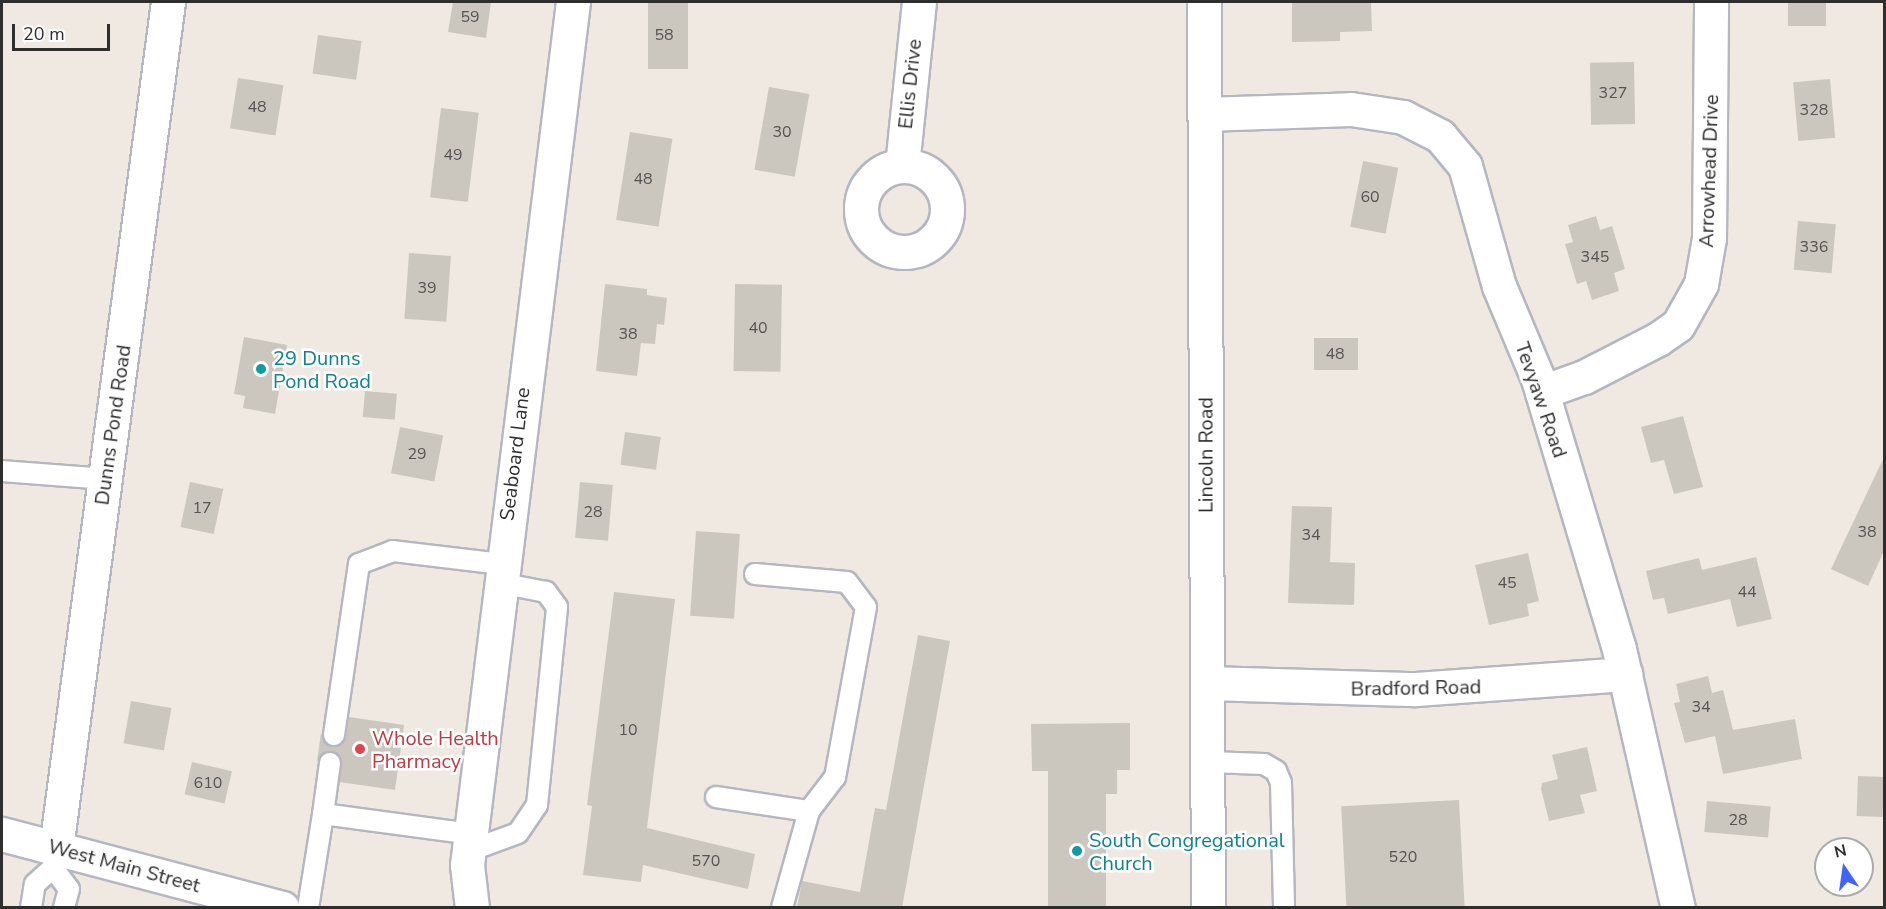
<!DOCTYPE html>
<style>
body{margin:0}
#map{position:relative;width:1886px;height:909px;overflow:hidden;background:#efe9e1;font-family:"Nunito Sans",sans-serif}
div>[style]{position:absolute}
.building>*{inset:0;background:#cbc7bf;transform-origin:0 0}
.roads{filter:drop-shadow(2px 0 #b4b7c1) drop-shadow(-2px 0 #b4b7c1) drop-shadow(0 2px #b4b7c1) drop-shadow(0 -2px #b4b7c1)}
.lane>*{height:20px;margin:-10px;padding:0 10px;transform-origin:10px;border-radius:10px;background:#fff}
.street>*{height:33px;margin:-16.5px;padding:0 16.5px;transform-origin:16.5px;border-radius:16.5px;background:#fff}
.street>.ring{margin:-16.5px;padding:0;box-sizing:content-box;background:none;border:33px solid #fff;border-radius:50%}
.secondary>*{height:33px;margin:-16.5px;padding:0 16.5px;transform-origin:16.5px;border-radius:16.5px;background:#fff}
.dots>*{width:16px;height:16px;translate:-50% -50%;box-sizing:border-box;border:3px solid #fff;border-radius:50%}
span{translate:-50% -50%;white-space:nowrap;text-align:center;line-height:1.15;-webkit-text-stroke:5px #fff;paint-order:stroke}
.number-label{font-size:16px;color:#555452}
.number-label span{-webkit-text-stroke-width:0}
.street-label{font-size:20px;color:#2e2e2e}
.culture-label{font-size:20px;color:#0d838f}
.left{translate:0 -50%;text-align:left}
.health-label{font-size:20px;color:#be3a42}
.frame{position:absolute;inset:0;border:3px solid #2e2e2e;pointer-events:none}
.north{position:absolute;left:1814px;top:837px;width:60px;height:60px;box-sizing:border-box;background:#fff;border:2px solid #ababab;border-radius:50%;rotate:347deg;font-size:16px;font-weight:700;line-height:24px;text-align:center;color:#2e2e2e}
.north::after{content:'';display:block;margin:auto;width:21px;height:27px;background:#4264fb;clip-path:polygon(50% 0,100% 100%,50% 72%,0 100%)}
.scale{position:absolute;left:12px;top:24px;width:98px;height:27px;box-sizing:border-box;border:3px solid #2e2e2e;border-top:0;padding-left:8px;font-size:18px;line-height:21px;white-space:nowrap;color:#2e2e2e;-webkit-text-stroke:4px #fff;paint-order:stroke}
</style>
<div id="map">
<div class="building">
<i style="clip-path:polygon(453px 2px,491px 2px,486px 38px,448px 32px)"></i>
<i style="left:648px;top:2px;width:40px;height:67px"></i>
<i style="clip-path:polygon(1292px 2px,1371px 2px,1372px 31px,1340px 32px,1340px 41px,1292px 42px)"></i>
<i style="left:1788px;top:2px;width:38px;height:24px"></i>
<i style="left:318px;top:35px;width:44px;height:39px;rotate:8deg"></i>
<i style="left:1634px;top:62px;width:62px;height:44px;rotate:89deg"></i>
<i style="left:238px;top:78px;width:46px;height:51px;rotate:9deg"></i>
<i style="left:1830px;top:79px;width:59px;height:37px;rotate:85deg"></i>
<i style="left:769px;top:87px;width:41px;height:84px;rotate:10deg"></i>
<i style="left:441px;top:108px;width:38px;height:90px;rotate:7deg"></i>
<i style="left:630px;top:132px;width:43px;height:89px;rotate:9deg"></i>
<i style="left:1363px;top:161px;width:36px;height:67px;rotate:11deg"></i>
<i style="clip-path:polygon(1596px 216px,1600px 230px,1612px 226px,1625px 269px,1614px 273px,1619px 291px,1592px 300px,1586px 281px,1577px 284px,1565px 244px,1573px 242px,1568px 225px)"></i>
<i style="left:1798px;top:221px;width:38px;height:49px;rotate:5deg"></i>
<i style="left:409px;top:253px;width:42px;height:66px;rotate:4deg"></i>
<i style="clip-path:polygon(605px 284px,647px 289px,647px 295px,667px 298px,664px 325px,657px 324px,655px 344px,641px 343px,637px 376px,596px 371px)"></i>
<i style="left:735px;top:284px;width:47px;height:87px;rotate:1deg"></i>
<i style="clip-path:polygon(244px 337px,287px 345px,275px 414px,243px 408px,245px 396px,234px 394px)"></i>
<i style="left:1314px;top:338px;width:44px;height:32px"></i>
<i style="left:365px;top:391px;width:32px;height:26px;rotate:5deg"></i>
<i style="clip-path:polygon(1683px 416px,1703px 487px,1674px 494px,1664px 460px,1651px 463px,1641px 427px)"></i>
<i style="left:400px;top:427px;width:44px;height:47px;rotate:11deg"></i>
<i style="left:625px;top:432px;width:36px;height:33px;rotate:8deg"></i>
<i style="clip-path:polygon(1884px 457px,1884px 551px,1868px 586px,1831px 569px)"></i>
<i style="left:190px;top:482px;width:34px;height:46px;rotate:12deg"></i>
<i style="left:580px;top:482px;width:33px;height:56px;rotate:5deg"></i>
<i style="clip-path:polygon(1292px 506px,1332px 507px,1330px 562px,1355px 563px,1354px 605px,1288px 603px)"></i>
<i style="left:696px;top:531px;width:44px;height:85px;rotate:4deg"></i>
<i style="clip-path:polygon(1528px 553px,1539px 601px,1527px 604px,1529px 616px,1489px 625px,1475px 565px)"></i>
<i style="clip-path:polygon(1756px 557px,1772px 619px,1737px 627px,1730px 599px,1668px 614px,1664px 598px,1653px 600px,1646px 571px,1699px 558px,1702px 570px)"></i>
<i style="clip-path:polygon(614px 592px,675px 599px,647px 828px,755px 854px,748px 889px,643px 865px,641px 882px,583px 875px,592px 806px,587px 805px)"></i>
<i style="clip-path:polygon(918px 635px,950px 641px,902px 908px,797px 908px,802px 881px,860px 892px,875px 808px,886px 810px)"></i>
<i style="clip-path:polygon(1708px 676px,1712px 693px,1723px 690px,1733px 730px,1795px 719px,1802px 759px,1723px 774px,1715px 736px,1685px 743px,1674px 703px,1680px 702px,1676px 684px)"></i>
<i style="left:131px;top:701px;width:41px;height:43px;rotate:10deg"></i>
<i style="clip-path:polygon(349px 717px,404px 725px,395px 790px,339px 782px,341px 759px,332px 751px,317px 761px,321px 733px,327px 745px,339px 746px,346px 737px)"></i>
<i style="clip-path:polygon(1130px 723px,1130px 770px,1117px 770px,1117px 794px,1106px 794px,1106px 908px,1048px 908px,1048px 771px,1032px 771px,1031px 724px)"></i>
<i style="clip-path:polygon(1587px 747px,1597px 791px,1580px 795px,1585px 813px,1549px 821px,1541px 789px,1542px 783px,1558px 779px,1552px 755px)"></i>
<i style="left:192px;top:762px;width:41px;height:33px;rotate:13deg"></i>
<i style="left:1858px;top:776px;width:26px;height:40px;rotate:2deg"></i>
<i style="left:1459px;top:800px;width:108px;height:118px;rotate:87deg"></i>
<i style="left:1707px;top:801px;width:64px;height:31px;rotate:5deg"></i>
</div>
<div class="roads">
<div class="lane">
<i style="left:2px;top:471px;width:104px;rotate:4.4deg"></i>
<i style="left:755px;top:574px;width:92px;rotate:5deg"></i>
<i style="left:847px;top:582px;width:31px;rotate:53deg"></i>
<i style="left:866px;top:607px;width:173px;rotate:100.3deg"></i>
<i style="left:835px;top:777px;width:43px;rotate:127.4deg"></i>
<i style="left:809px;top:811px;width:101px;rotate:105.6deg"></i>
<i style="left:334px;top:735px;width:173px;rotate:-81.7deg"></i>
<i style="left:359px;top:564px;width:36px;rotate:-21deg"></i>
<i style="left:393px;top:551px;width:110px;rotate:6.8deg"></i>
<i style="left:1209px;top:762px;width:55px;rotate:2.1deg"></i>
<i style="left:1264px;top:764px;width:14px;rotate:30deg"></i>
<i style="left:1276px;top:771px;width:13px;rotate:67deg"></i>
<i style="left:1281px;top:783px;width:125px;rotate:88.6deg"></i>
<i style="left:330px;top:763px;width:51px;rotate:97.8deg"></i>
<i style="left:323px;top:814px;width:149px;rotate:7.7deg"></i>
<i style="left:716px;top:797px;width:94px;rotate:8.6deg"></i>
<i style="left:56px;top:848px;width:20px;rotate:99deg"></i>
<i style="left:53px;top:868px;width:26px;rotate:53deg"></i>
<i style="left:69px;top:889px;width:20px;rotate:105deg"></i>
<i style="left:469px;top:851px;width:52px;rotate:-20.2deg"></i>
<i style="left:518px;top:833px;width:34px;rotate:-56deg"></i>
<i style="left:537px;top:805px;width:199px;rotate:-84.2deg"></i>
<i style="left:557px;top:607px;width:19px;rotate:-126deg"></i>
<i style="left:546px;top:592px;width:47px;rotate:-168.9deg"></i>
<i style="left:31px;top:908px;width:24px;rotate:-81deg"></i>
<i style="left:35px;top:884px;width:24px;rotate:-42deg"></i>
<i style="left:308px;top:908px;width:95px;rotate:-80.9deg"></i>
</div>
<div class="street">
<i style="left:1204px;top:114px;width:147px;rotate:-1.9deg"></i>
<i style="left:1351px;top:109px;width:53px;rotate:8.7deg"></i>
<i style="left:1403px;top:117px;width:42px;rotate:27.2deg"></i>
<i style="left:1440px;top:136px;width:39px;rotate:50deg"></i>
<i style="left:1465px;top:166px;width:125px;rotate:74.2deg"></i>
<i style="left:1499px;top:286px;width:101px;rotate:67.2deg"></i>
<i style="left:1538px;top:379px;width:282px;rotate:73.3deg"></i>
<i style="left:1619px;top:649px;width:266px;rotate:77.2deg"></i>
<i style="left:902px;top:166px;width:165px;rotate:-84.1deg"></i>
<i class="ring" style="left:861px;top:166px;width:53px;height:53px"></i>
<i style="left:1542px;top:392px;width:45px;rotate:-19.7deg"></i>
<i style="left:1584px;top:377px;width:83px;rotate:-27.2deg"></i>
<i style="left:1658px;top:339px;width:24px;rotate:-35deg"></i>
<i style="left:1678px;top:325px;width:47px;rotate:-60.7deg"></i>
<i style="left:1701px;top:284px;width:47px;rotate:-80.1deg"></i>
<i style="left:1709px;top:238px;width:236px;rotate:-89.5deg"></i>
<i style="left:1208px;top:683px;width:208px;rotate:1.7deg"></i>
<i style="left:1416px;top:689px;width:210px;rotate:-4.1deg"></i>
<i style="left:56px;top:848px;width:853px;rotate:-82.46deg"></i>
<i style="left:472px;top:908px;width:43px;rotate:-96.6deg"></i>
<i style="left:467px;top:865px;width:869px;rotate:-83deg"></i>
</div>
<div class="secondary">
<i style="left:1204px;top:2px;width:906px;rotate:89.75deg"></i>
<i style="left:2px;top:834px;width:290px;rotate:14.8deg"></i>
</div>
</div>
<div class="dots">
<i style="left:261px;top:369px;background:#0f9aa8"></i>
<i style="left:360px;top:749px;background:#e0444e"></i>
<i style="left:1077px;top:851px;background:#0f9aa8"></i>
</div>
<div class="number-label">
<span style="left:470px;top:17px">59</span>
<span style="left:664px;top:35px">58</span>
<span style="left:1613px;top:93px">327</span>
<span style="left:257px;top:107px">48</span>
<span style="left:1814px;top:110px">328</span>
<span style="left:782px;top:132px">30</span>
<span style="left:453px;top:155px">49</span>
<span style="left:643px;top:179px">48</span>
<span style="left:1370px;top:197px">60</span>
<span style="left:1814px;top:247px">336</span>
<span style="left:1595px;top:257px">345</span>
<span style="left:427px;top:288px">39</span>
<span style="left:758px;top:328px">40</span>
<span style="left:628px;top:334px">38</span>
<span style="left:1335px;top:354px">48</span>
<span style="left:417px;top:454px">29</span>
<span style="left:202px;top:508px">17</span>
<span style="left:593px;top:512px">28</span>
<span style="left:1867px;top:532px">38</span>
<span style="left:1311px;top:535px">34</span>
<span style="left:1507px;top:583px">45</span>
<span style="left:1747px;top:592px">44</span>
<span style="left:1701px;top:707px">34</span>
<span style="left:628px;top:730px">10</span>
<span style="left:208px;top:783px">610</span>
<span style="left:1738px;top:820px">28</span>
<span style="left:1403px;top:857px">520</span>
<span style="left:706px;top:861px">570</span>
</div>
<div class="street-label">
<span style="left:910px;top:84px;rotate:-84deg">Ellis Drive</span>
<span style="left:1709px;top:171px;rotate:-88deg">Arrowhead Drive</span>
<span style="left:1541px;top:400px;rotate:71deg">Tevyaw Road</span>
<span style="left:113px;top:425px;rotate:-82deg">Dunns Pond Road</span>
<span style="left:515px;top:454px;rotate:-83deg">Seaboard Lane</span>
<span style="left:1206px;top:455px;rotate:-90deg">Lincoln Road</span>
<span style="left:1416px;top:688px;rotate:-1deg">Bradford Road</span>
<span style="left:124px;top:866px;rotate:15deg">West Main Street</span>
</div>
<div class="culture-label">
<span class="left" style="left:273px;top:370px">29 Dunns<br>Pond Road</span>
<span class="left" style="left:1089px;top:852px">South Congregational<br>Church</span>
</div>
<div class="health-label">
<span class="left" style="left:372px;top:750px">Whole Health<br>Pharmacy</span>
</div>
<div class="frame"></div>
<div class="north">N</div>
<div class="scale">20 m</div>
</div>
